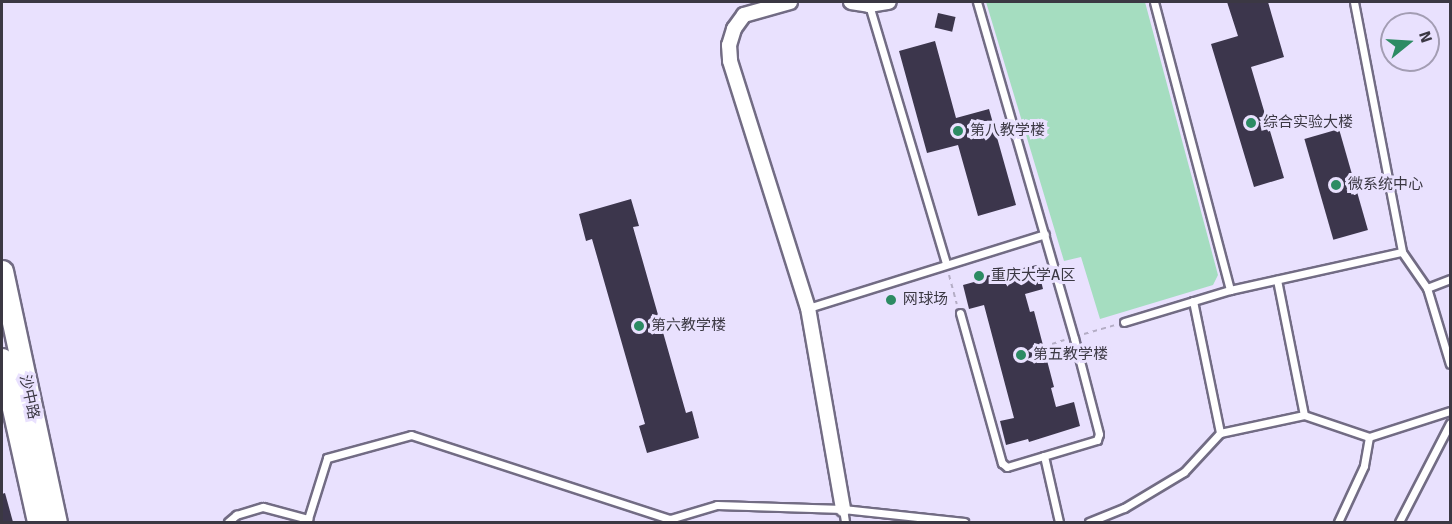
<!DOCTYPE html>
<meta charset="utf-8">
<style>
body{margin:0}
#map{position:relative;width:1452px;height:524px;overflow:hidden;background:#e9e1fe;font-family:Signika,"Noto Sans SC",sans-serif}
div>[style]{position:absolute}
.green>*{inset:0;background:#a5ddc0}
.building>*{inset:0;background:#3c364c;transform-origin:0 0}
.path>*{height:2px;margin-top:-1px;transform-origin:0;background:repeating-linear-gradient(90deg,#b4adc5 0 4.5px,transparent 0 9px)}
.roads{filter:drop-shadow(2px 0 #726c84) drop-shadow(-2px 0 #726c84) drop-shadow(0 2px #726c84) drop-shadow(0 -2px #726c84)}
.lane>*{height:7px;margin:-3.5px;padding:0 3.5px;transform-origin:3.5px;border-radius:3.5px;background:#fff}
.street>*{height:14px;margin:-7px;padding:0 7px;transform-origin:7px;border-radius:7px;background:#fff}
.primary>*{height:21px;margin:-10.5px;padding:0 10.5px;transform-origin:10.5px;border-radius:10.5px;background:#fff}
.dots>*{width:16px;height:16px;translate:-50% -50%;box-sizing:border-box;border:3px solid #e9e1fe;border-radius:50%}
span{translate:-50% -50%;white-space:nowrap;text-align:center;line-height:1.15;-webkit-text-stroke:6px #e9e1fe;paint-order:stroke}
.poi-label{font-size:15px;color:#3b3843}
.left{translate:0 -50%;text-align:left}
.street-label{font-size:15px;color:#3b3843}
.frame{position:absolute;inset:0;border:3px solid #3b3843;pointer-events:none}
.north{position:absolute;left:1380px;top:12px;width:60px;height:60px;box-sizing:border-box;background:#e9e1fe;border:2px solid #a39db3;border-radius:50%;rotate:72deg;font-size:16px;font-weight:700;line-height:24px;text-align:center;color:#3b3843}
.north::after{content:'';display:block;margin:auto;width:21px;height:27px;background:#2c8b63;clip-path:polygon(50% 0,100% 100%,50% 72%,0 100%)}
</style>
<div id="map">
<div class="green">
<i style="clip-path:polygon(986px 2px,1145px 2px,1218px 275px,1213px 285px,1100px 319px,1081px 257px,1064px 261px)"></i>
</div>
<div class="building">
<i style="clip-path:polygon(1227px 2px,1268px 2px,1284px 57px,1251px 67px,1284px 178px,1254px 187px,1211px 44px,1238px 36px)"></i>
<i style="left:938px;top:13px;width:18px;height:15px;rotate:13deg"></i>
<i style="clip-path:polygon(935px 41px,956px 118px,989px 109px,1016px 205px,978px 216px,958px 145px,927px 153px,899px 51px)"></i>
<i style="left:1339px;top:129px;width:105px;height:36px;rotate:74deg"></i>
<i style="clip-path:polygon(631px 199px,639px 226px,633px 227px,686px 413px,692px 411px,699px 438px,647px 453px,639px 426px,645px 424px,592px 239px,586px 241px,579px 214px)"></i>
<i style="clip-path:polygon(1037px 265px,1043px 289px,1025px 294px,1030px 312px,1034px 311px,1054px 387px,1051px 388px,1056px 407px,1074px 402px,1080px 426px,1029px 442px,1028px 439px,1006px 445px,1000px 421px,1014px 418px,984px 305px,969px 309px,963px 285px,985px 279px,985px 276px)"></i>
<i style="clip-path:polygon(5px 493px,13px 522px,2px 522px,2px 494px)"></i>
</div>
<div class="path">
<i style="left:949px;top:275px;width:30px;rotate:75deg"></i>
<i style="left:1084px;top:334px;width:33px;rotate:-16deg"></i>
<i style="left:1052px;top:344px;width:13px;rotate:-18deg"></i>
</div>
<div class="roads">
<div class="lane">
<i style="left:1154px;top:2px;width:298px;rotate:75.2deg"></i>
<i style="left:1354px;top:2px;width:255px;rotate:79.1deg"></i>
<i style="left:1402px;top:252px;width:44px;rotate:55.2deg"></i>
<i style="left:1427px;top:288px;width:79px;rotate:73.2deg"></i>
<i style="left:869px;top:5px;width:269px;rotate:73.4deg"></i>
<i style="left:1427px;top:288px;width:25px;rotate:-21deg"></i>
<i style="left:1193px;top:301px;width:135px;rotate:78.4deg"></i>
<i style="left:1220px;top:433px;width:86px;rotate:-12.1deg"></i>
<i style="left:1304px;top:415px;width:138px;rotate:-101.3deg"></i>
<i style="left:808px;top:308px;width:248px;rotate:-17.3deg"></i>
<i style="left:960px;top:313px;width:156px;rotate:74.4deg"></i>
<i style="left:1002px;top:463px;width:6px;rotate:39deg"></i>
<i style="left:1007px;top:467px;width:94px;rotate:-16.7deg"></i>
<i style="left:1097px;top:440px;width:6px;rotate:-72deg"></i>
<i style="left:1099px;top:434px;width:99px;rotate:-104.6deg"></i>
<i style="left:1074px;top:338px;width:350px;rotate:-106.1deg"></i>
<i style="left:1124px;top:322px;width:111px;rotate:-16.8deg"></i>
<i style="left:1230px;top:290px;width:176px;rotate:-12.5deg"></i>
<i style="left:1304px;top:415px;width:69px;rotate:18.7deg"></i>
<i style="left:1369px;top:437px;width:29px;rotate:100deg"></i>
<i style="left:1364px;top:466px;width:62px;rotate:114.9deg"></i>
<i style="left:1369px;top:437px;width:85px;rotate:-17.8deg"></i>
<i style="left:1044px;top:456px;width:68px;rotate:77.2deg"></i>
<i style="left:843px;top:509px;width:13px;rotate:81deg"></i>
<i style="left:228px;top:522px;width:11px;rotate:-41deg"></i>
<i style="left:236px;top:515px;width:28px;rotate:-17deg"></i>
<i style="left:263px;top:507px;width:47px;rotate:14.9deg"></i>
<i style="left:307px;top:522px;width:67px;rotate:-72.6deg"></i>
<i style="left:327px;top:458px;width:87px;rotate:-15.3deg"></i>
<i style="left:411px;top:435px;width:272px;rotate:18deg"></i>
<i style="left:666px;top:522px;width:5px;rotate:-37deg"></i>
<i style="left:670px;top:519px;width:49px;rotate:-16.6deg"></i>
<i style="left:717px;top:505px;width:126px;rotate:1.8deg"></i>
<i style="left:843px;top:509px;width:122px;rotate:6.1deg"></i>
<i style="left:1089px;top:522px;width:38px;rotate:-22deg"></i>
<i style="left:1124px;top:508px;width:70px;rotate:-31deg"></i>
<i style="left:1184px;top:472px;width:53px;rotate:-47.3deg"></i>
<i style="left:1399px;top:522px;width:111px;rotate:-62.7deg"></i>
</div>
<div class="street">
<i style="left:790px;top:2px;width:48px;rotate:164.2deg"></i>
<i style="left:744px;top:15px;width:17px;rotate:126deg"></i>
<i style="left:734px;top:29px;width:17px;rotate:107deg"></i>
<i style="left:729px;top:45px;width:16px;rotate:86deg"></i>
<i style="left:730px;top:61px;width:259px;rotate:72.5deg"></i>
<i style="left:808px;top:308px;width:204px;rotate:80.1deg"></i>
<i style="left:851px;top:2px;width:18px;rotate:9deg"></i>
<i style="left:869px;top:5px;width:20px;rotate:-9deg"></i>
</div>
<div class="primary">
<i style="left:2px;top:271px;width:257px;rotate:77.9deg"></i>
<i style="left:2px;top:359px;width:167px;rotate:77.5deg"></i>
</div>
</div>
<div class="dots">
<i style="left:1251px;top:123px;background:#2c8b63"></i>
<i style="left:958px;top:131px;background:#2c8b63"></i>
<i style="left:1336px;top:185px;background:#2c8b63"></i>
<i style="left:979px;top:276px;background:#2c8b63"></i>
<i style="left:891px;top:300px;background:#2c8b63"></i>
<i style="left:639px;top:326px;background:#2c8b63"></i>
<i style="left:1021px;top:355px;background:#2c8b63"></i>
</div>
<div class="poi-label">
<span class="left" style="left:1263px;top:123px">综合实验大楼</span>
<span class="left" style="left:970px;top:131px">第八教学楼</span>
<span class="left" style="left:1348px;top:185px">微系统中心</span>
<span class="left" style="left:991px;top:276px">重庆大学A区</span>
<span class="left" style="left:903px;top:300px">网球场</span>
<span class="left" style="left:651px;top:326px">第六教学楼</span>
<span class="left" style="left:1033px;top:355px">第五教学楼</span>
</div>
<div class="street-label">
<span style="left:29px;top:397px;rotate:78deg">沙中路</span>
</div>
<div class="frame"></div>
<div class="north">N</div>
</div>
